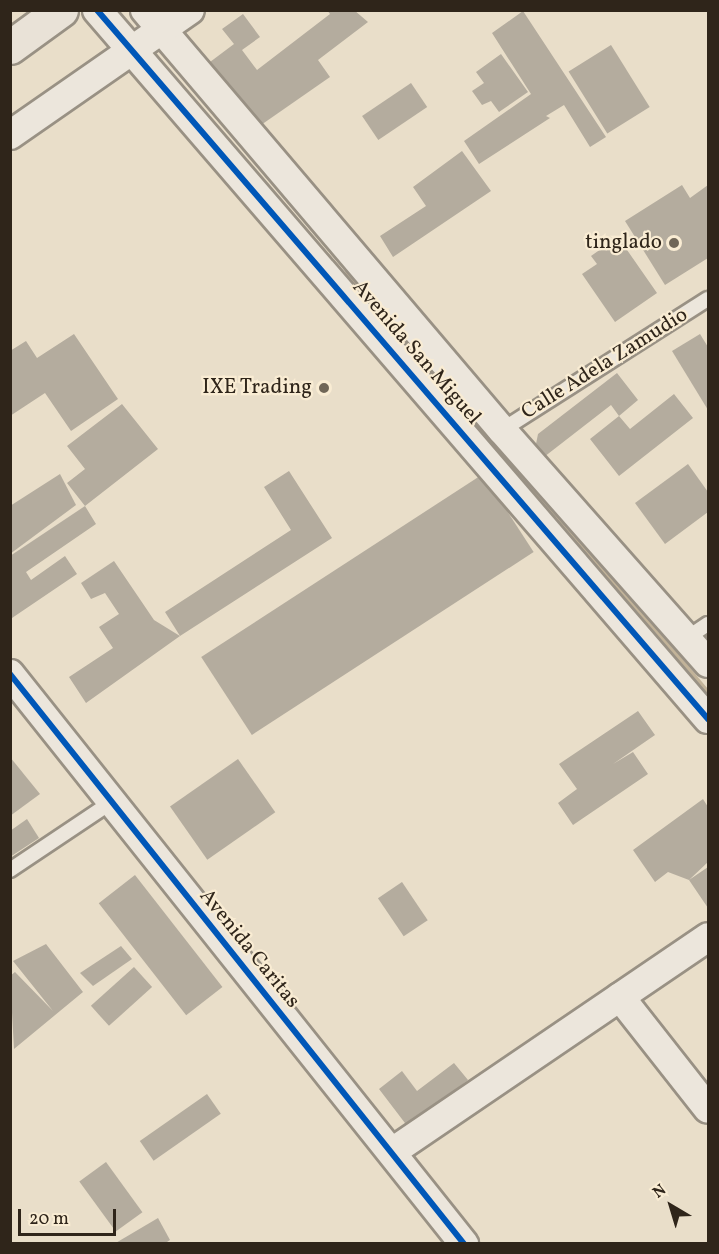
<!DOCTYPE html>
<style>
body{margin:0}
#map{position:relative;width:719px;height:1254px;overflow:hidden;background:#e9dec9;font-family:Vollkorn,serif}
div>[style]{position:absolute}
.stream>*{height:9px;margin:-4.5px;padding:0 4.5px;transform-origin:4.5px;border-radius:4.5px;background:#c2b399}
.building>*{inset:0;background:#b4ac9e;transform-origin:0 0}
.roads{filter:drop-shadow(2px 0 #999184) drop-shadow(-2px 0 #999184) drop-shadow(0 2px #999184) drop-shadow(0 -2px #999184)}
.service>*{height:14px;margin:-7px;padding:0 7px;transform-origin:7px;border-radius:7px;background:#ece6dc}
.minor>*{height:28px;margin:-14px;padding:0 14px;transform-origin:14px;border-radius:14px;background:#ece6dc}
.trunk>*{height:33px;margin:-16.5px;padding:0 16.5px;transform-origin:16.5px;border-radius:16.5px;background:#e9e2d7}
.cycleway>*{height:6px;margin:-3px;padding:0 3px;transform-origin:3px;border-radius:3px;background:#0057b8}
.dots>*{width:16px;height:16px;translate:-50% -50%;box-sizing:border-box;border:3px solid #f9ecd3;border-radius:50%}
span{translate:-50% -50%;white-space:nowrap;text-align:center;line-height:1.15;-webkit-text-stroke:4.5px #f9ecd3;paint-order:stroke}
.poi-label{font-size:21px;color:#2f251a}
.right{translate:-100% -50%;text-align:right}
.street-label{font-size:21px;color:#2f251a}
.frame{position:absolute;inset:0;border:12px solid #2f251a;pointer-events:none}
.north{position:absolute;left:641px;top:1176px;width:60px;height:60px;-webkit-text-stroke:4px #f9ecd3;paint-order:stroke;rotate:322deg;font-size:16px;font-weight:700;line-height:24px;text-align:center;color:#2f251a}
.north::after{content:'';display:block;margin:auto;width:21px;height:27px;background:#2f251a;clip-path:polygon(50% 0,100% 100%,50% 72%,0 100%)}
.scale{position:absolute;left:18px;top:1209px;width:98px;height:27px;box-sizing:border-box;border:3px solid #2f251a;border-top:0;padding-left:8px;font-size:18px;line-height:21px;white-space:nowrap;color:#2f251a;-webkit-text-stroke:4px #f9ecd3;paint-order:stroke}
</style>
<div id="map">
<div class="stream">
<i style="left:349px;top:273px;width:555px;rotate:49.68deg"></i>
</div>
<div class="building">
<i style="clip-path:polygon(327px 10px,354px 10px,368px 22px,318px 60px,330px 77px,261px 125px,210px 62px,234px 44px,222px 29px,243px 14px,260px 37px,242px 50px,257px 70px,330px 14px)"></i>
<i style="clip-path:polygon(523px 11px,606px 137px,590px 147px,564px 105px,546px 116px,550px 118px,479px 164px,464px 141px,531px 94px,492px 33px)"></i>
<i style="left:611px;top:45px;width:73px;height:50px;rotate:58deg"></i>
<i style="clip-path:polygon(501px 54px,528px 92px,499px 112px,491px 101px,482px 105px,472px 91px,484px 83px,476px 72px)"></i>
<i style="left:411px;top:83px;width:29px;height:59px;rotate:56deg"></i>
<i style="clip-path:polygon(462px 151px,491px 191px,393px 257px,380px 236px,426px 206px,413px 187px)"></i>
<i style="clip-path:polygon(682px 185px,690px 198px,708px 185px,708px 258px,665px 285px,625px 221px)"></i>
<i style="clip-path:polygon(618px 237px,657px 293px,615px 322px,582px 274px,597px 264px,591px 256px)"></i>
<i style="clip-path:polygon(74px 334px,118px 399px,71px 431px,45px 393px,10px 416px,10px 351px,26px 341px,37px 358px)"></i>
<i style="clip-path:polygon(700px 334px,708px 347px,708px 410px,672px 351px)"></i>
<i style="clip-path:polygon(617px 373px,638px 400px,619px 416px,611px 405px,544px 457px,535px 449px,538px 434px)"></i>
<i style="clip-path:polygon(674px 394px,693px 418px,619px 476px,590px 439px,619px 416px,630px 429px)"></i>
<i style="clip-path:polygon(122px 404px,158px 449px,85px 506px,67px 483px,85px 469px,67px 446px)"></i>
<i style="clip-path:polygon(688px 464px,708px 492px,708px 512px,665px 544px,635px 503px)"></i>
<i style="clip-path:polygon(289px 471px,332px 538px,180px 636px,165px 612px,291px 530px,264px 487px)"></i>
<i style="clip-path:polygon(60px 474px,76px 505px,10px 554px,10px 506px)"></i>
<i style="left:483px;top:474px;width:93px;height:336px;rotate:57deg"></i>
<i style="clip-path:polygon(85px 506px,96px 524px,26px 572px,31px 580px,65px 556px,77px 574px,12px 618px,10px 556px)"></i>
<i style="clip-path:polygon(114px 561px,154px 620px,180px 636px,86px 703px,69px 677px,113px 648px,99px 627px,119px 614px,105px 593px,91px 599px,81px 583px)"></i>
<i style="clip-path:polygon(638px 711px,655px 735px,613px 764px,633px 752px,648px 774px,573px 825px,558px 803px,577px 789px,559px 764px)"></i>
<i style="clip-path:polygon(10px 757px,40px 794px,10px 816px)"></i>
<i style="left:238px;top:759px;width:65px;height:83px;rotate:55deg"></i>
<i style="clip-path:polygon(703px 799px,708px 807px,708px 862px,689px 880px,708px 867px,708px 908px,689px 880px,668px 872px,655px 882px,633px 850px)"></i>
<i style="clip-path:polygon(27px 819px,39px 838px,10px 857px,10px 831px)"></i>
<i style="left:135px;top:875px;width:142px;height:46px;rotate:52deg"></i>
<i style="left:402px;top:882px;width:46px;height:29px;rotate:56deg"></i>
<i style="clip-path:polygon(46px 944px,83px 992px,14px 1049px,10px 976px,15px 972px,53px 1011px,13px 961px)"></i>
<i style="clip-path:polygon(121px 946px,132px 959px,93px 986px,80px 973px)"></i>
<i style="left:134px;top:967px;width:27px;height:58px;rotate:48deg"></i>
<i style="clip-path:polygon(454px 1063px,468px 1080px,408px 1127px,379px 1089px,402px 1071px,417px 1091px)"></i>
<i style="left:207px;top:1094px;width:24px;height:82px;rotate:55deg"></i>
<i style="left:106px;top:1162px;width:62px;height:33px;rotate:54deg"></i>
<i style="clip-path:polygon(158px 1218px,170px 1240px,164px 1244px,114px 1244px)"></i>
</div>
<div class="roads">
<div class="service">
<i style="left:502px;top:430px;width:244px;rotate:-32.5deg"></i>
<i style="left:687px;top:638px;width:25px;rotate:-34deg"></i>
<i style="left:10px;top:870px;width:120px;rotate:-33.8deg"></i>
</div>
<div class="minor">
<i style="left:97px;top:10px;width:936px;rotate:49.25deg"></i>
<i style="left:145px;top:10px;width:551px;rotate:49.64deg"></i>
<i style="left:502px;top:430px;width:311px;rotate:48.5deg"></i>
<i style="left:10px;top:135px;width:219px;rotate:-34.8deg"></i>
<i style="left:10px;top:674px;width:729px;rotate:51.46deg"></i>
<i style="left:620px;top:997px;width:142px;rotate:51.8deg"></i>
<i style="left:392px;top:1152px;width:382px;rotate:-34.2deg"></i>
</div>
<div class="trunk">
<i style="left:10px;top:47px;width:63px;rotate:-36deg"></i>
</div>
</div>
<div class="cycleway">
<i style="left:97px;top:10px;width:936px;rotate:49.25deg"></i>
<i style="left:10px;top:674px;width:729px;rotate:51.46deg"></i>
</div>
<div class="dots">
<i style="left:674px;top:243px;background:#706657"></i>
<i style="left:324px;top:388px;background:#706657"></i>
</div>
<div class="poi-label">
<span class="right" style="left:662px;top:243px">tinglado</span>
<span class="right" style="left:312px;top:388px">IXE Trading</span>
</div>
<div class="street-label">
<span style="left:416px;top:353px;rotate:49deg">Avenida San Miguel</span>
<span style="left:605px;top:364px;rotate:-32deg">Calle Adela Zamudio</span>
<span style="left:249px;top:949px;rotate:51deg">Avenida Caritas</span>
</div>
<div class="frame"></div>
<div class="north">N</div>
<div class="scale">20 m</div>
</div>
